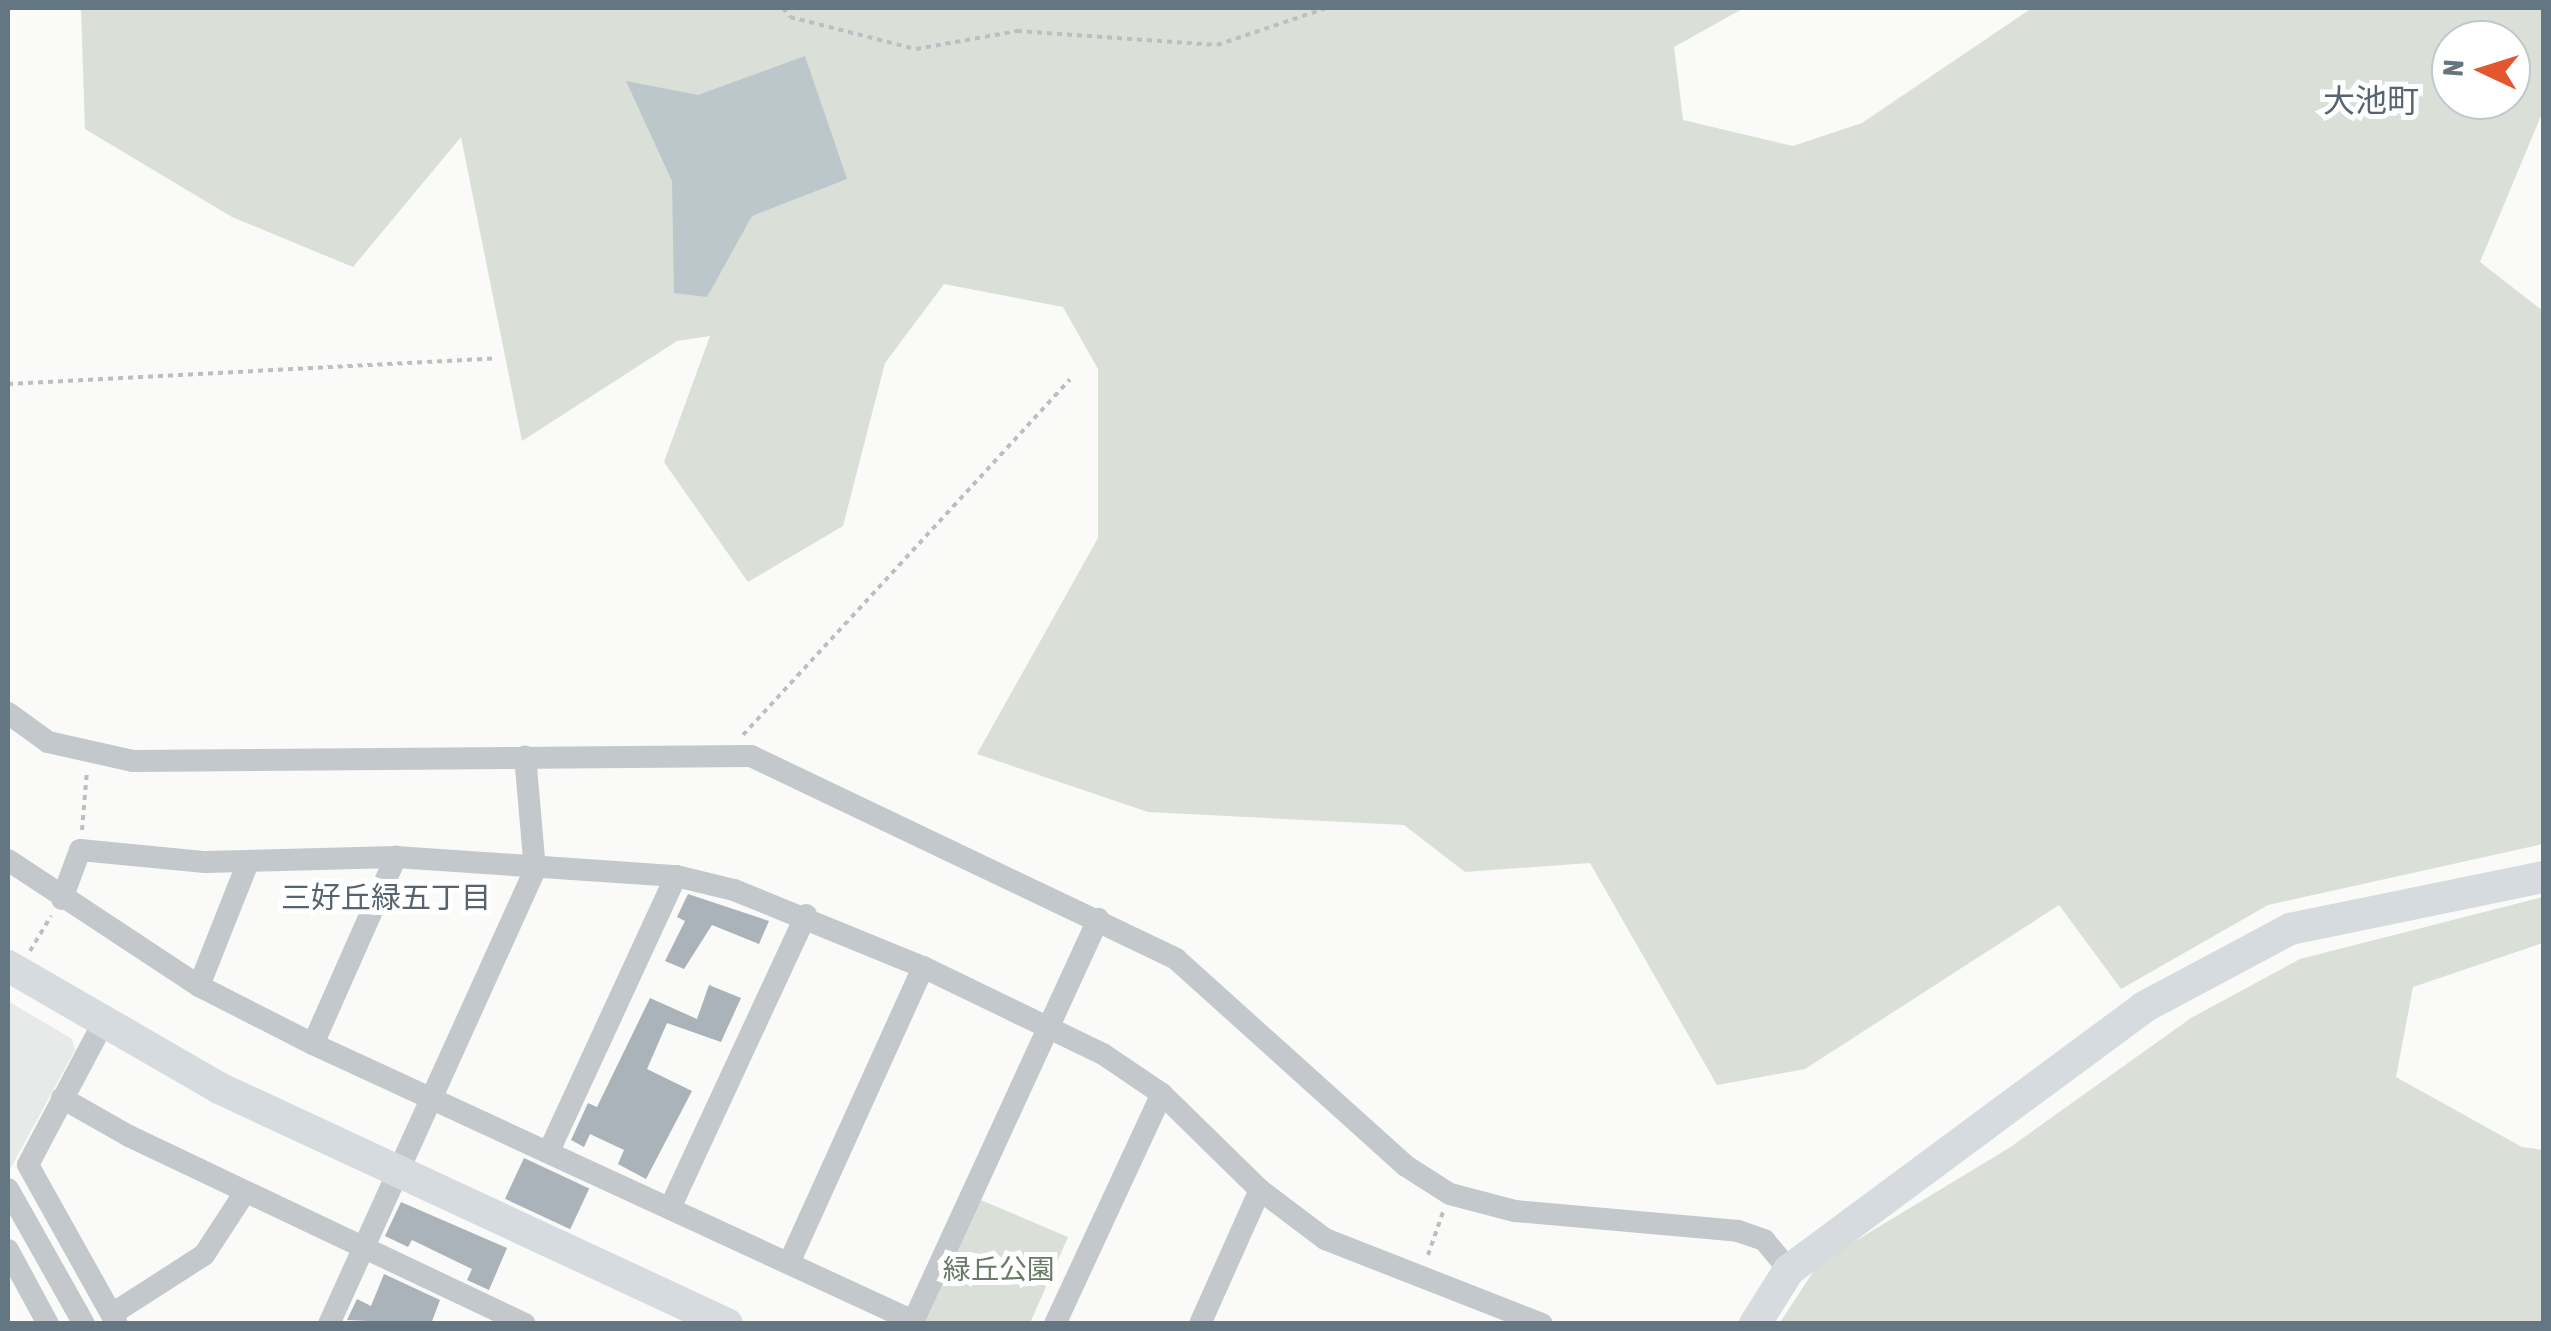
<!DOCTYPE html>
<meta charset="utf-8">
<style>
body{margin:0}
#map{position:relative;width:2551px;height:1331px;overflow:hidden;background:#fafaf8;font-family:"Asap Condensed","Noto Sans JP",sans-serif}
div>[style]{position:absolute}
.built>*{inset:0;background:#e8e9e9}
.green>*{inset:0;background:#dadfd7}
.water>*{inset:0;background:#bbc7cb}
.building>*{inset:0;background:#aab3b9;transform-origin:0 0}
.path>*{height:4px;margin-top:-2px;transform-origin:0;background:repeating-linear-gradient(90deg,#bbbfc2 0 5px,transparent 0 10px)}
.street>*{height:22px;margin:-11px;padding:0 11px;transform-origin:11px;border-radius:11px;background:#c3c8cc}
.secondary>*{height:32px;margin:-16px;padding:0 16px;transform-origin:16px;border-radius:16px;background:#d6dbdf}
span{translate:-50% -50%;white-space:nowrap;text-align:center;line-height:1.15;-webkit-text-stroke:10px #fff;paint-order:stroke}
.park-label{font-size:28px;color:#687a64}
.neighbourhood-label{font-size:30px;color:#57646e}
.quarter-label{font-size:32px;color:#57646e}
.frame{position:absolute;inset:0;border:10px solid #657683;pointer-events:none}
.north{position:absolute;left:2431px;top:20px;width:100px;height:100px;box-sizing:border-box;background:#fff;border:2px solid #c1c8cd;border-radius:50%;rotate:274deg;font-size:28px;font-weight:700;line-height:40px;text-align:center;color:#657683}
.north::after{content:'';display:block;margin:auto;width:35px;height:45px;background:#e4572e;clip-path:polygon(50% 0,100% 100%,50% 72%,0 100%)}
</style>
<div id="map">
<div class="built">
<i style="clip-path:polygon(8px 1001px,72px 1039px,75px 1050px,8px 1173px)"></i>
</div>
<div class="green">
<i style="clip-path:polygon(evenodd,81px 8px,1744px 8px,1674px 47px,1683px 120px,1793px 146px,1862px 123px,2032px 8px,2543px 8px,2543px 111px,2480px 262px,2543px 311px,2543px 844px,2268px 905px,2121px 989px,2059px 905px,1805px 1069px,1717px 1085px,1590px 863px,1465px 872px,1404px 825px,1148px 812px,977px 754px,1098px 538px,1098px 369px,1063px 307px,944px 284px,885px 363px,843px 526px,748px 582px,664px 462px,710px 336px,677px 341px,522px 441px,461px 137px,353px 267px,232px 217px,85px 129px,81px 8px,2451px 40px,2511px 40px,2511px 100px,2451px 100px,2451px 40px)"></i>
<i style="clip-path:polygon(2543px 897px,2543px 943px,2413px 987px,2396px 1077px,2522px 1147px,2543px 1150px,2543px 1323px,1779px 1324px,1819px 1263px,2009px 1148px,2191px 1018px,2300px 959px)"></i>
<i style="clip-path:polygon(976px 1198px,1068px 1237px,1030px 1323px,917px 1324px)"></i>
</div>
<div class="water">
<i style="clip-path:polygon(805px 56px,847px 179px,752px 216px,707px 297px,674px 293px,672px 181px,626px 81px,698px 95px)"></i>
</div>
<div class="building">
<i style="clip-path:polygon(688px 894px,769px 921px,759px 944px,712px 925px,684px 969px,665px 961px,685px 921px,677px 917px)"></i>
<i style="clip-path:polygon(709px 985px,741px 998px,721px 1042px,667px 1023px,647px 1069px,692px 1091px,646px 1179px,618px 1164px,624px 1150px,590px 1134px,584px 1147px,571px 1140px,588px 1103px,597px 1107px,650px 998px,697px 1019px)"></i>
<i style="left:524px;top:1158px;width:72px;height:45px;rotate:25deg"></i>
<i style="clip-path:polygon(401px 1202px,507px 1248px,489px 1290px,467px 1280px,472px 1269px,412px 1240px,408px 1247px,385px 1236px)"></i>
<i style="clip-path:polygon(384px 1274px,440px 1300px,431px 1324px,347px 1320px,357px 1299px,371px 1306px)"></i>
</div>
<div class="path">
<i style="left:783px;top:8px;width:11px;rotate:52deg"></i>
<i style="left:790px;top:17px;width:130px;rotate:14.3deg"></i>
<i style="left:916px;top:49px;width:103px;rotate:-10.1deg"></i>
<i style="left:1017px;top:31px;width:200px;rotate:4deg"></i>
<i style="left:1217px;top:45px;width:115px;rotate:-18.7deg"></i>
<i style="left:8px;top:384px;width:486px;rotate:-3deg"></i>
<i style="left:743px;top:735px;width:483px;rotate:-47.4deg"></i>
<i style="left:82px;top:830px;width:60px;rotate:-85.2deg"></i>
<i style="left:30px;top:951px;width:41px;rotate:-59deg"></i>
<i style="left:1428px;top:1255px;width:46px;rotate:-70.8deg"></i>
</div>
<div class="street">
<i style="left:8px;top:713px;width:49px;rotate:35.9deg"></i>
<i style="left:48px;top:742px;width:87px;rotate:12.6deg"></i>
<i style="left:133px;top:761px;width:618px;rotate:-0.46deg"></i>
<i style="left:751px;top:756px;width:471px;rotate:25.5deg"></i>
<i style="left:1176px;top:959px;width:309px;rotate:42deg"></i>
<i style="left:1406px;top:1166px;width:52px;rotate:32.5deg"></i>
<i style="left:1450px;top:1194px;width:67px;rotate:14.7deg"></i>
<i style="left:1515px;top:1211px;width:224px;rotate:5.1deg"></i>
<i style="left:1738px;top:1231px;width:28px;rotate:19deg"></i>
<i style="left:1764px;top:1240px;width:39px;rotate:50deg"></i>
<i style="left:8px;top:860px;width:229px;rotate:33.4deg"></i>
<i style="left:199px;top:986px;width:128px;rotate:27deg"></i>
<i style="left:313px;top:1044px;width:661px;rotate:24.78deg"></i>
<i style="left:62px;top:899px;width:52px;rotate:-69.8deg"></i>
<i style="left:80px;top:850px;width:126px;rotate:5.5deg"></i>
<i style="left:205px;top:862px;width:191px;rotate:-1.5deg"></i>
<i style="left:396px;top:857px;width:281px;rotate:3.9deg"></i>
<i style="left:676px;top:876px;width:60px;rotate:13.6deg"></i>
<i style="left:734px;top:890px;width:204px;rotate:22.2deg"></i>
<i style="left:923px;top:967px;width:200px;rotate:25.8deg"></i>
<i style="left:1103px;top:1054px;width:71px;rotate:34.1deg"></i>
<i style="left:1162px;top:1094px;width:137px;rotate:44.4deg"></i>
<i style="left:1260px;top:1190px;width:81px;rotate:37deg"></i>
<i style="left:1325px;top:1239px;width:233px;rotate:21.4deg"></i>
<i style="left:199px;top:986px;width:133px;rotate:-68.4deg"></i>
<i style="left:102px;top:1025px;width:158px;rotate:117.9deg"></i>
<i style="left:28px;top:1165px;width:182px;rotate:60.8deg"></i>
<i style="left:313px;top:1044px;width:205px;rotate:-66.1deg"></i>
<i style="left:62px;top:1098px;width:77px;rotate:29.6deg"></i>
<i style="left:129px;top:1136px;width:438px;rotate:25.4deg"></i>
<i style="left:549px;top:1151px;width:303px;rotate:-65.2deg"></i>
<i style="left:8px;top:1189px;width:155px;rotate:60.6deg"></i>
<i style="left:670px;top:1208px;width:323px;rotate:-65.1deg"></i>
<i style="left:8px;top:1250px;width:84px;rotate:61.6deg"></i>
<i style="left:789px;top:1263px;width:325px;rotate:-65.6deg"></i>
<i style="left:112px;top:1314px;width:109px;rotate:-32.7deg"></i>
<i style="left:204px;top:1255px;width:75px;rotate:-56.9deg"></i>
<i style="left:329px;top:1324px;width:499px;rotate:-65.6deg"></i>
<i style="left:535px;top:870px;width:114px;rotate:-95deg"></i>
<i style="left:912px;top:1324px;width:446px;rotate:-65.3deg"></i>
<i style="left:1055px;top:1324px;width:254px;rotate:-65.1deg"></i>
<i style="left:1200px;top:1324px;width:147px;rotate:-65.9deg"></i>
</div>
<div class="secondary">
<i style="left:8px;top:966px;width:244px;rotate:30deg"></i>
<i style="left:219px;top:1088px;width:560px;rotate:24.92deg"></i>
<i style="left:1755px;top:1324px;width:64px;rotate:-57.8deg"></i>
<i style="left:1789px;top:1270px;width:442px;rotate:-36.5deg"></i>
<i style="left:2144px;top:1007px;width:166px;rotate:-28.1deg"></i>
<i style="left:2290px;top:929px;width:259px;rotate:-11.6deg"></i>
</div>
<div class="park-label">
<span style="left:999px;top:1269px">緑丘公園</span>
</div>
<div class="neighbourhood-label">
<span style="left:386px;top:897px">三好丘緑五丁目</span>
</div>
<div class="quarter-label">
<span style="left:2371px;top:101px">大池町</span>
</div>
<div class="frame"></div>
<div class="north">N</div>
</div>
